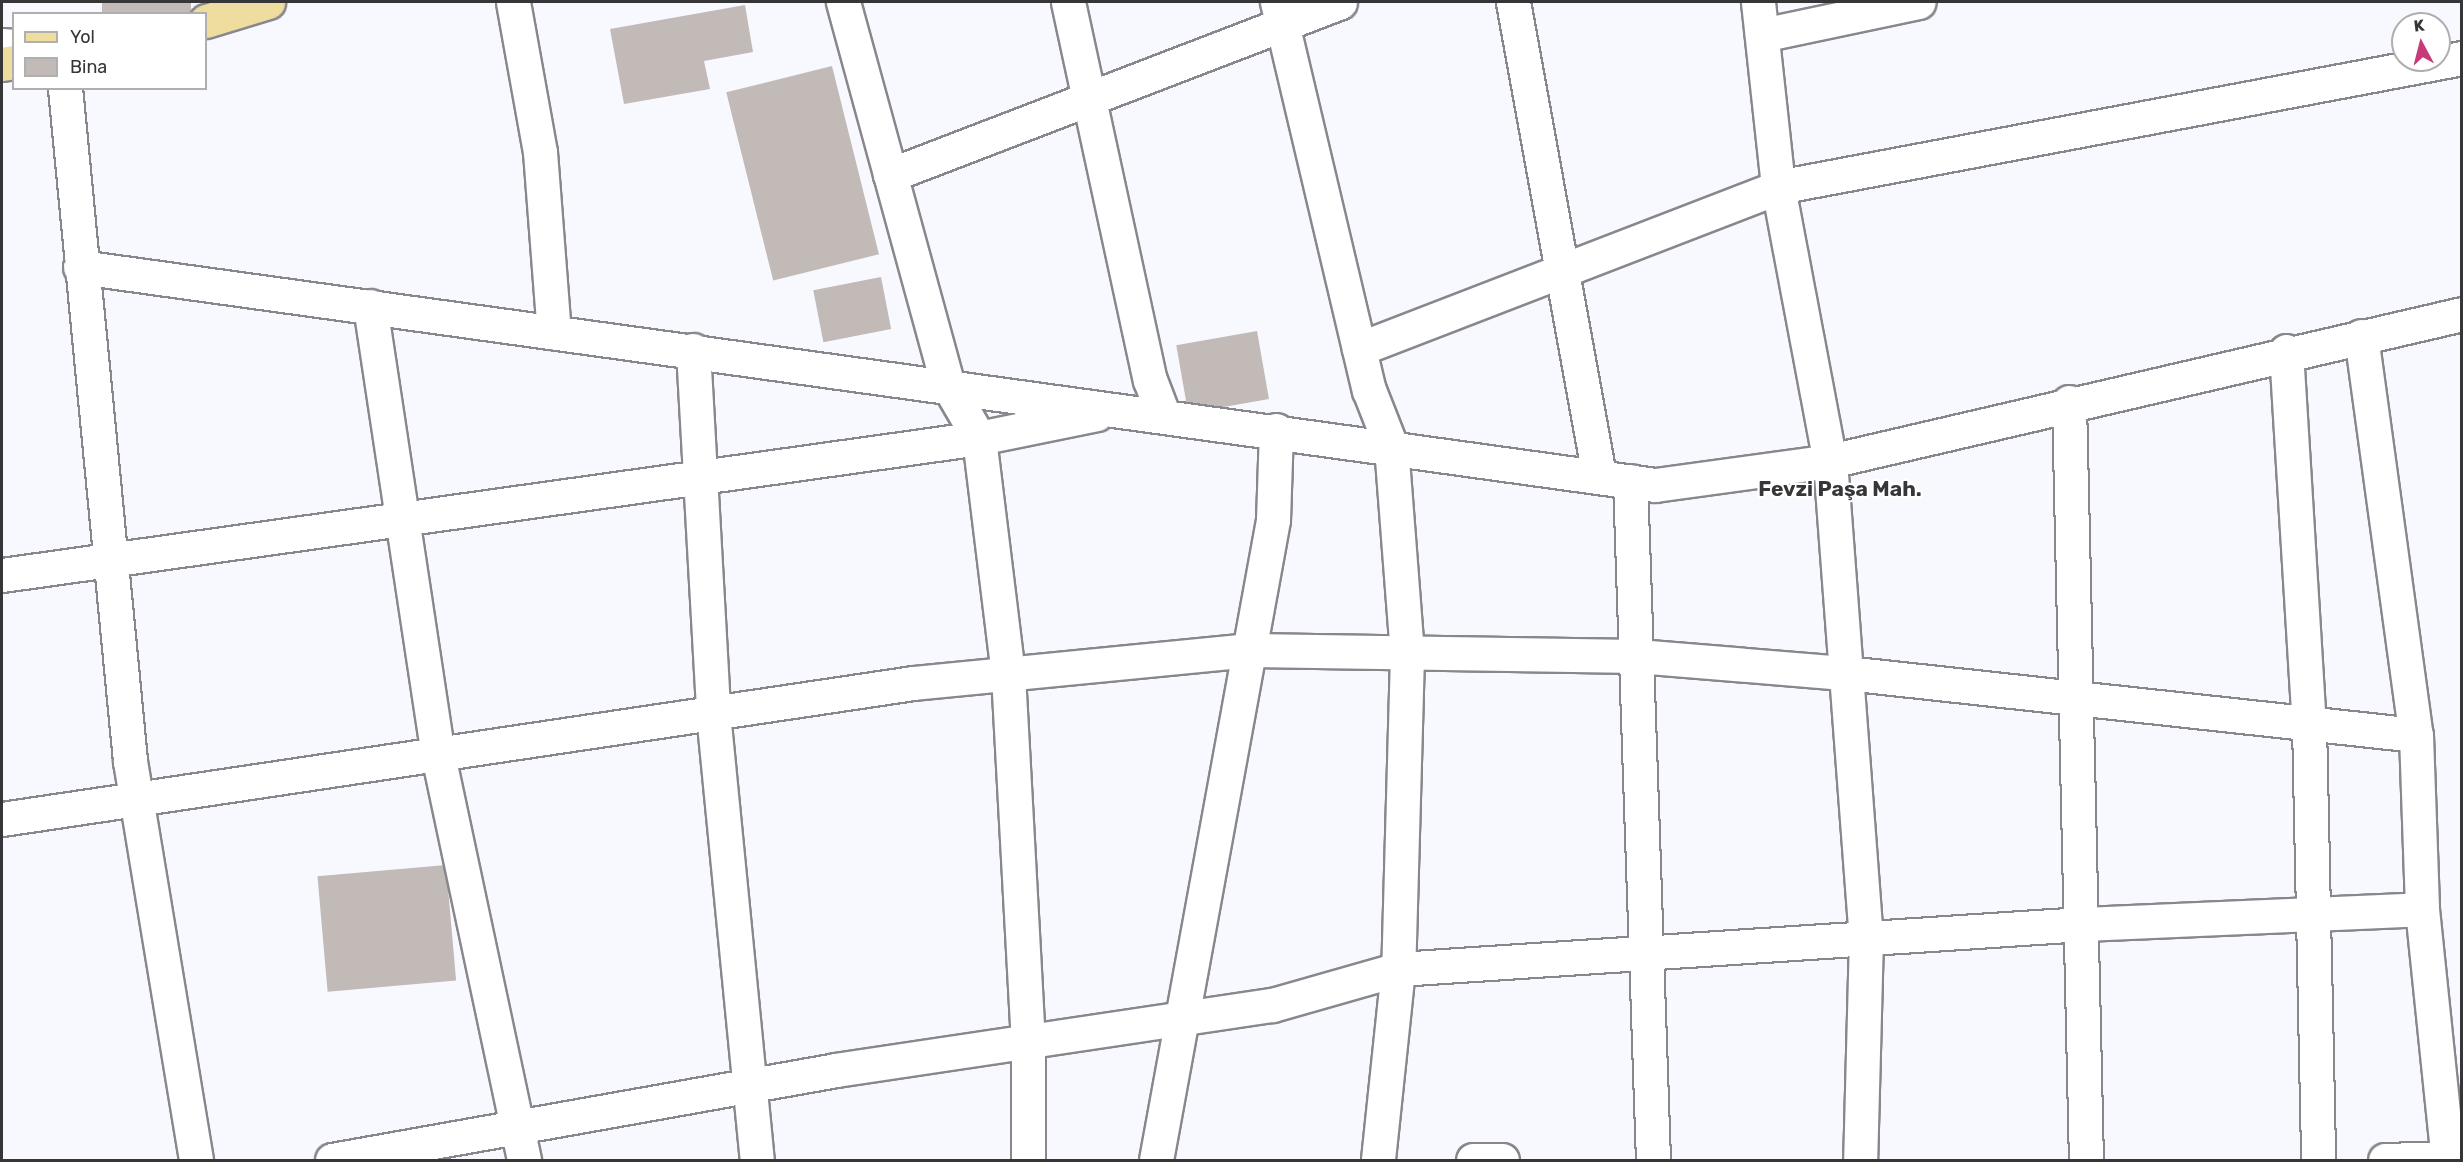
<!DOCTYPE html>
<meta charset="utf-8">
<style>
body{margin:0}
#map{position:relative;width:2463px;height:1162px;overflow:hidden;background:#f8f8ff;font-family:Rubik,sans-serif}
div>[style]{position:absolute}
.building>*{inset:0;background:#c1bab7;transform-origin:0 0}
.roads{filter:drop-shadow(2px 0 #87878d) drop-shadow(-2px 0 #87878d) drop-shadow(0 2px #87878d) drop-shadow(0 -2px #87878d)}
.minor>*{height:33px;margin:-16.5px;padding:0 16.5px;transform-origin:16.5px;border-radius:16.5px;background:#fff}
.major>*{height:33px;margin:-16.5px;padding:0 16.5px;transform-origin:16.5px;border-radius:16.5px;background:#efdc9f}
span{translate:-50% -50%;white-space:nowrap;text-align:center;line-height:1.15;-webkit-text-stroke:4.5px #fff;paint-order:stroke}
.district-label{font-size:21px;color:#363638;font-weight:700}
.frame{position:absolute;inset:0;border:3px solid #363638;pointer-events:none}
.legend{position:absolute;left:12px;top:12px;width:195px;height:78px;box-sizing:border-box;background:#fff;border:2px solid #afafaf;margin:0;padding:8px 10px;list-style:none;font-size:18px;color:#363638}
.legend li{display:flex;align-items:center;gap:12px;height:30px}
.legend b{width:30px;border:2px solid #afafaf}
.north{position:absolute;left:2391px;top:12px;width:60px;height:60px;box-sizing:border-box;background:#fff;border:2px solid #afafaf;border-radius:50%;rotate:353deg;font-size:16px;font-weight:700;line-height:24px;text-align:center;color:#363638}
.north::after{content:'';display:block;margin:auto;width:21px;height:27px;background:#c53c78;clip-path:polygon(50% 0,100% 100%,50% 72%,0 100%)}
</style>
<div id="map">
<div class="building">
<i style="left:102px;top:2px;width:89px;height:12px"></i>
<i style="clip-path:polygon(745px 5px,753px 52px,704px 61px,710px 89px,624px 104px,610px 29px)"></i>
<i style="left:832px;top:66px;width:194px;height:109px;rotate:76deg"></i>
<i style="left:881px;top:277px;width:53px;height:69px;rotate:79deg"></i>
<i style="left:1257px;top:331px;width:69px;height:82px;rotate:80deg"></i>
<i style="left:446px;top:865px;width:116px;height:129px;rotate:85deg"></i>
</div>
<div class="roads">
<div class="minor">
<i style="left:513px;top:2px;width:152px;rotate:79.8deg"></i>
<i style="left:540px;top:152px;width:181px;rotate:85.6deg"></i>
<i style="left:843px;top:2px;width:397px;rotate:74.7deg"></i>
<i style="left:948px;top:385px;width:61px;rotate:59.7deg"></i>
<i style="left:979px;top:438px;width:238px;rotate:83deg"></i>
<i style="left:1008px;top:674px;width:368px;rotate:86.9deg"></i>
<i style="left:1028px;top:1041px;width:119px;rotate:90deg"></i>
<i style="left:1068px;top:2px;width:387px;rotate:77.8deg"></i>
<i style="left:1150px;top:380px;width:36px;rotate:69deg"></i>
<i style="left:1277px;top:2px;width:399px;rotate:76.7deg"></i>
<i style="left:1369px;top:390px;width:60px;rotate:68.6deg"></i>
<i style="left:1391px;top:446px;width:210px;rotate:85.6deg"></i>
<i style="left:1407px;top:655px;width:314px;rotate:91.6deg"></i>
<i style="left:1398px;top:969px;width:192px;rotate:96deg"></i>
<i style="left:1513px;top:2px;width:482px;rotate:79.7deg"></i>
<i style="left:1758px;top:2px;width:186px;rotate:83.8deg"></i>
<i style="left:1778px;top:187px;width:279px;rotate:79.3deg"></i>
<i style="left:1830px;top:461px;width:477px;rotate:85.7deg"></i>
<i style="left:1866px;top:937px;width:223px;rotate:91.5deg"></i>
<i style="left:1762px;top:35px;width:160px;rotate:-11.9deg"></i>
<i style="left:2px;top:45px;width:12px;rotate:5deg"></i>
<i style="left:65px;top:88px;width:676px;rotate:84.48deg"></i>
<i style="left:130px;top:761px;width:404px;rotate:80.6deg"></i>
<i style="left:890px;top:175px;width:482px;rotate:-21deg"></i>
<i style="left:80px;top:267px;width:1590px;rotate:7.88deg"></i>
<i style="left:1655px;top:485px;width:177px;rotate:-7.8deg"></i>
<i style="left:1830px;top:461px;width:649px;rotate:-13.09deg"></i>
<i style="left:370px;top:306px;width:454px;rotate:81.4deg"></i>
<i style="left:438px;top:755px;width:414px;rotate:78deg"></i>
<i style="left:2361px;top:336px;width:403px;rotate:82.2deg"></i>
<i style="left:2416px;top:735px;width:174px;rotate:88deg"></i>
<i style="left:2422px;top:909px;width:252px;rotate:84.1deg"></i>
<i style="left:1359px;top:349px;width:449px;rotate:-21.1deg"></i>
<i style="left:1778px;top:187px;width:696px;rotate:-10.68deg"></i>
<i style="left:693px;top:350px;width:364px;rotate:86.8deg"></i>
<i style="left:713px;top:713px;width:449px;rotate:84.4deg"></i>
<i style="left:2286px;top:351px;width:373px;rotate:86.5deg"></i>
<i style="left:2309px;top:723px;width:437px;rotate:88.8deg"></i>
<i style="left:2069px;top:402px;width:758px;rotate:88.72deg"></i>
<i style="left:1630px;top:481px;width:679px;rotate:88.06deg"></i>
<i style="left:2px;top:575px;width:987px;rotate:-7.98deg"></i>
<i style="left:979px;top:438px;width:120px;rotate:-11.5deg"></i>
<i style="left:2px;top:819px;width:921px;rotate:-8.49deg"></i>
<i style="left:913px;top:683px;width:340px;rotate:-5.6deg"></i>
<i style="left:1251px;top:650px;width:386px;rotate:0.9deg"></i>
<i style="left:1637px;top:656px;width:210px;rotate:4.7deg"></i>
<i style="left:1846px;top:673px;width:573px;rotate:6.21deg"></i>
<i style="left:332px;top:1160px;width:512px;rotate:-10.12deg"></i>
<i style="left:836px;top:1070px;width:441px;rotate:-8.5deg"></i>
<i style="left:1272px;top:1005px;width:131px;rotate:-15.9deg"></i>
<i style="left:1398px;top:969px;width:686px;rotate:-3.76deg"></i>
<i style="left:2083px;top:924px;width:339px;rotate:-2.5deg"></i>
<i style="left:1156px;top:1160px;width:651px;rotate:-79.64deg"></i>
<i style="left:1273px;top:520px;width:90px;rotate:-88.1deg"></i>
<i style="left:1473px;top:1160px;width:29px"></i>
<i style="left:2385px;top:1160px;width:63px;rotate:-1.8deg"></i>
</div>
<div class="major">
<i style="left:206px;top:21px;width:65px;rotate:-17deg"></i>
<i style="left:2px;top:64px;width:12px;rotate:-9deg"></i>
</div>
</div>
<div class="district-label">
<span style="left:1840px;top:489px">Fevzi Paşa Mah.</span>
</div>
<div class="frame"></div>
<ul class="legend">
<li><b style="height:8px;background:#efdc9f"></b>Yol</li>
<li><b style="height:16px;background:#c1bab7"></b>Bina</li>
</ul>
<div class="north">K</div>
</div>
